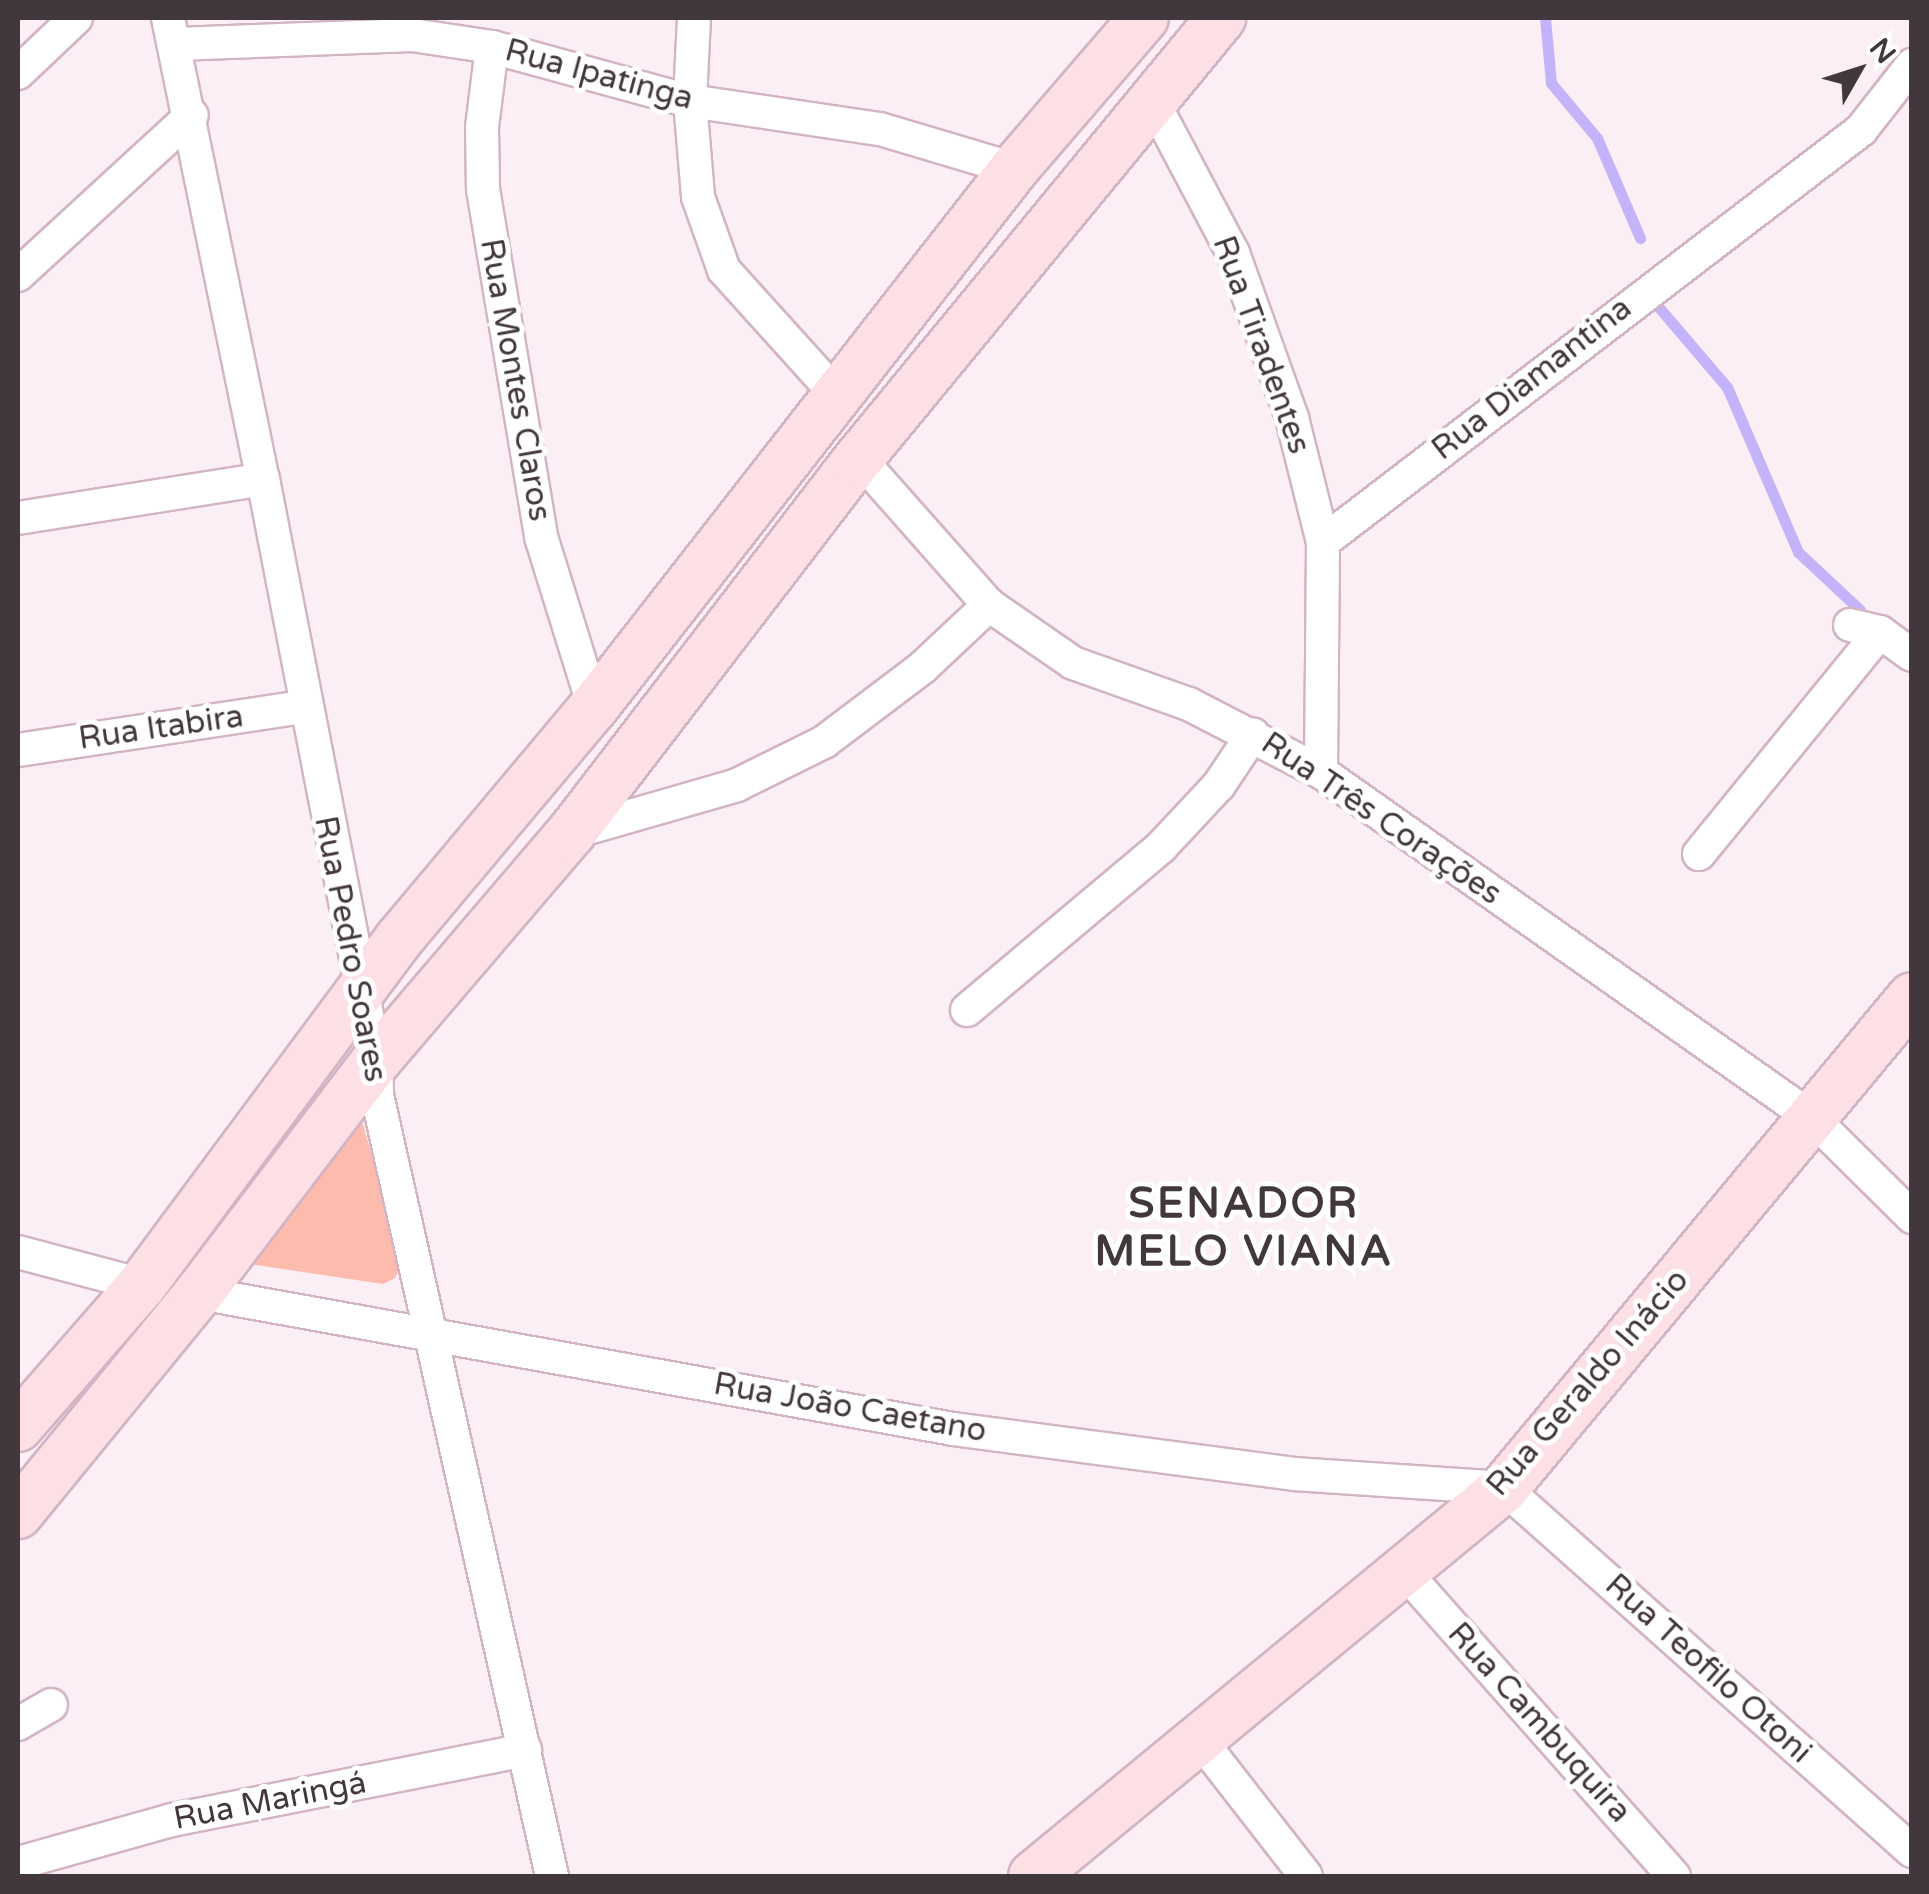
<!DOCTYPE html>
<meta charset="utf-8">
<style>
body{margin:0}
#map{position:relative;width:1929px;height:1894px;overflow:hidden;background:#fbeff5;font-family:"Varela Round",sans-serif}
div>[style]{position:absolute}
.green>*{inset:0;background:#fdbbad}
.stream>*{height:11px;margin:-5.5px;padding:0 5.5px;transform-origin:5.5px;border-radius:5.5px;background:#c4b3f9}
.roads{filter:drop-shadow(2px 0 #d2b4c4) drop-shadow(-2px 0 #d2b4c4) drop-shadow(0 2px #d2b4c4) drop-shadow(0 -2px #d2b4c4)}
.street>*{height:32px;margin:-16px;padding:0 16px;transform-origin:16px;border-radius:16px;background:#fff}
.secondary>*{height:48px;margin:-24px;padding:0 24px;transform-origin:24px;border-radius:24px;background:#fde0e6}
span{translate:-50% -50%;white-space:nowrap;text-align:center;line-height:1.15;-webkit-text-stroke:10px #fff;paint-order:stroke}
.street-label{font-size:32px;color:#43373e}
.district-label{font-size:42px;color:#43373e;font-weight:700;letter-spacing:2.5px}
.frame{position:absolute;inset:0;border:20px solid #43373e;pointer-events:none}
.north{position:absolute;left:1809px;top:20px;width:100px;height:100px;-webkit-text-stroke:8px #fff;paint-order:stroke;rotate:51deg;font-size:28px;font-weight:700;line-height:40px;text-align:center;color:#43373e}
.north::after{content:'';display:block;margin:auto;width:35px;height:45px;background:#43373e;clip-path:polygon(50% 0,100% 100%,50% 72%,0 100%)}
</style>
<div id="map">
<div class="green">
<i style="clip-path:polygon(360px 1114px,402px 1263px,395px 1278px,383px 1284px,243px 1263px)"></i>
</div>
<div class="stream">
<i style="left:1545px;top:18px;width:65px;rotate:84.7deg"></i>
<i style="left:1551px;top:83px;width:72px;rotate:50.1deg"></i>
<i style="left:1597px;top:138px;width:109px;rotate:66.7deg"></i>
<i style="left:1656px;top:304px;width:109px;rotate:49.5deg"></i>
<i style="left:1727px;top:387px;width:180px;rotate:66.7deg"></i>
<i style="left:1798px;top:552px;width:85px;rotate:43.1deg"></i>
</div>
<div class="roads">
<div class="street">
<i style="left:168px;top:18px;width:471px;rotate:78.4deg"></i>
<i style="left:263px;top:479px;width:593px;rotate:79.01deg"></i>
<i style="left:376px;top:1061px;width:34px;rotate:88deg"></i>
<i style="left:377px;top:1095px;width:800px;rotate:77.37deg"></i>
<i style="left:694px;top:18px;width:83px;rotate:92.8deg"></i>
<i style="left:690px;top:101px;width:96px;rotate:85.2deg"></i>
<i style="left:698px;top:197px;width:77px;rotate:70.4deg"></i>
<i style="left:724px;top:270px;width:166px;rotate:47.9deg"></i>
<i style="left:177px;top:44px;width:235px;rotate:-2.2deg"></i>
<i style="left:412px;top:35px;width:81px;rotate:8.5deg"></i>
<i style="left:492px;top:47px;width:205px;rotate:15.3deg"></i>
<i style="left:690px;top:101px;width:192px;rotate:8.4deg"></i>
<i style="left:880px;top:129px;width:140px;rotate:16.6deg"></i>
<i style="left:492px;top:47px;width:81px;rotate:97.1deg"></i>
<i style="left:482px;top:127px;width:62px;rotate:89.1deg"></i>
<i style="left:483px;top:189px;width:356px;rotate:80.5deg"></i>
<i style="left:542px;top:540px;width:175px;rotate:72.7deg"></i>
<i style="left:18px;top:73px;width:80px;rotate:-43.5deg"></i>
<i style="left:1153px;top:102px;width:171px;rotate:62.1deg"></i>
<i style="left:1233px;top:253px;width:175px;rotate:70.3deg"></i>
<i style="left:1292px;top:418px;width:128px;rotate:76deg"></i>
<i style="left:18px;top:275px;width:236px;rotate:-42.6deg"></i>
<i style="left:859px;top:458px;width:196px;rotate:48.5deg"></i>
<i style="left:989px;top:605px;width:102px;rotate:34.6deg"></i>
<i style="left:1073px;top:663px;width:123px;rotate:19.5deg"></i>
<i style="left:1189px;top:704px;width:148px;rotate:27.3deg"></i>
<i style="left:1321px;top:772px;width:601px;rotate:35.17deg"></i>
<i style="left:1812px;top:1118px;width:141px;rotate:44.7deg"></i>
<i style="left:18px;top:518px;width:248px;rotate:-9deg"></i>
<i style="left:1850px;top:625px;width:31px;rotate:13deg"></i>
<i style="left:1880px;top:632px;width:39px;rotate:36deg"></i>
<i style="left:18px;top:750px;width:289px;rotate:-8.6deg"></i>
<i style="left:1321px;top:772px;width:230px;rotate:-89.5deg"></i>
<i style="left:1323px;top:542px;width:678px;rotate:-37.44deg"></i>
<i style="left:1861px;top:130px;width:83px;rotate:-51.9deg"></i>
<i style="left:571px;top:833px;width:173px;rotate:-16.1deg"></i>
<i style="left:737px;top:785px;width:97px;rotate:-26.3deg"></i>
<i style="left:824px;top:742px;width:124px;rotate:-37.1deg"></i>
<i style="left:923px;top:667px;width:91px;rotate:-43.2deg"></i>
<i style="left:1699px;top:854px;width:286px;rotate:-50.8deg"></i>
<i style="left:967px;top:1010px;width:253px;rotate:-40deg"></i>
<i style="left:1161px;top:847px;width:85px;rotate:-46.9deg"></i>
<i style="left:1219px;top:785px;width:61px;rotate:-56.3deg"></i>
<i style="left:18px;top:1252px;width:128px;rotate:14.9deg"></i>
<i style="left:199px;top:1293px;width:766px;rotate:10.22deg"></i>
<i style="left:953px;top:1429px;width:345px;rotate:7.5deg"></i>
<i style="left:1295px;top:1474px;width:209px;rotate:3.8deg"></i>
<i style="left:1504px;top:1488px;width:546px;rotate:41.66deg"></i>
<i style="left:1403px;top:1570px;width:409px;rotate:48.5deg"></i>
<i style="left:18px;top:1724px;width:38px;rotate:-30deg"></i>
<i style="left:1197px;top:1736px;width:177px;rotate:52.1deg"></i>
<i style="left:18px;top:1863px;width:160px;rotate:-15.6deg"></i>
<i style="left:172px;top:1820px;width:360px;rotate:-11.2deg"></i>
</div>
<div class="secondary">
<i style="left:18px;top:1427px;width:189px;rotate:-48.9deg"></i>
<i style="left:142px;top:1285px;width:431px;rotate:-53.4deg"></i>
<i style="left:399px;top:939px;width:303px;rotate:-50deg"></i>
<i style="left:594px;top:707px;width:683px;rotate:-52.02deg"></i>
<i style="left:1014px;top:169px;width:199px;rotate:-49.3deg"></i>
<i style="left:18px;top:1514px;width:286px;rotate:-50.7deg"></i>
<i style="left:199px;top:1293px;width:292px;rotate:-52.7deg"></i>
<i style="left:376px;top:1061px;width:300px;rotate:-49.5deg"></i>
<i style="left:571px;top:833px;width:473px;rotate:-52.5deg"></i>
<i style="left:859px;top:458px;width:570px;rotate:-50.55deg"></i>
<i style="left:1033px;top:1876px;width:610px;rotate:-39.48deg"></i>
<i style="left:1504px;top:1488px;width:638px;rotate:-50.27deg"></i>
</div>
</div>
<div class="street-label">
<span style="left:599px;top:75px;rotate:15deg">Rua Ipatinga</span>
<span style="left:1261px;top:345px;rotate:70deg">Rua Tiradentes</span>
<span style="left:1532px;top:379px;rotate:-38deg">Rua Diamantina</span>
<span style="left:515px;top:380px;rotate:80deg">Rua Montes Claros</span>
<span style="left:161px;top:728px;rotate:-8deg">Rua Itabira</span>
<span style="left:1381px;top:819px;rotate:34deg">Rua Três Corações</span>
<span style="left:350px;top:949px;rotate:79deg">Rua Pedro Soares</span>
<span style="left:1588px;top:1383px;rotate:-49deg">Rua Geraldo Inácio</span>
<span style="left:850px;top:1408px;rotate:10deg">Rua João Caetano</span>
<span style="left:1708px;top:1669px;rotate:42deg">Rua Teofilo Otoni</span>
<span style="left:1539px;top:1723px;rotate:48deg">Rua Cambuquira</span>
<span style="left:270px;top:1801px;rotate:-11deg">Rua Maringá</span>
</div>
<div class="district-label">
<span style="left:1244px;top:1228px">SENADOR<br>MELO VIANA</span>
</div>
<div class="frame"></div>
<div class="north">N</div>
</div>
